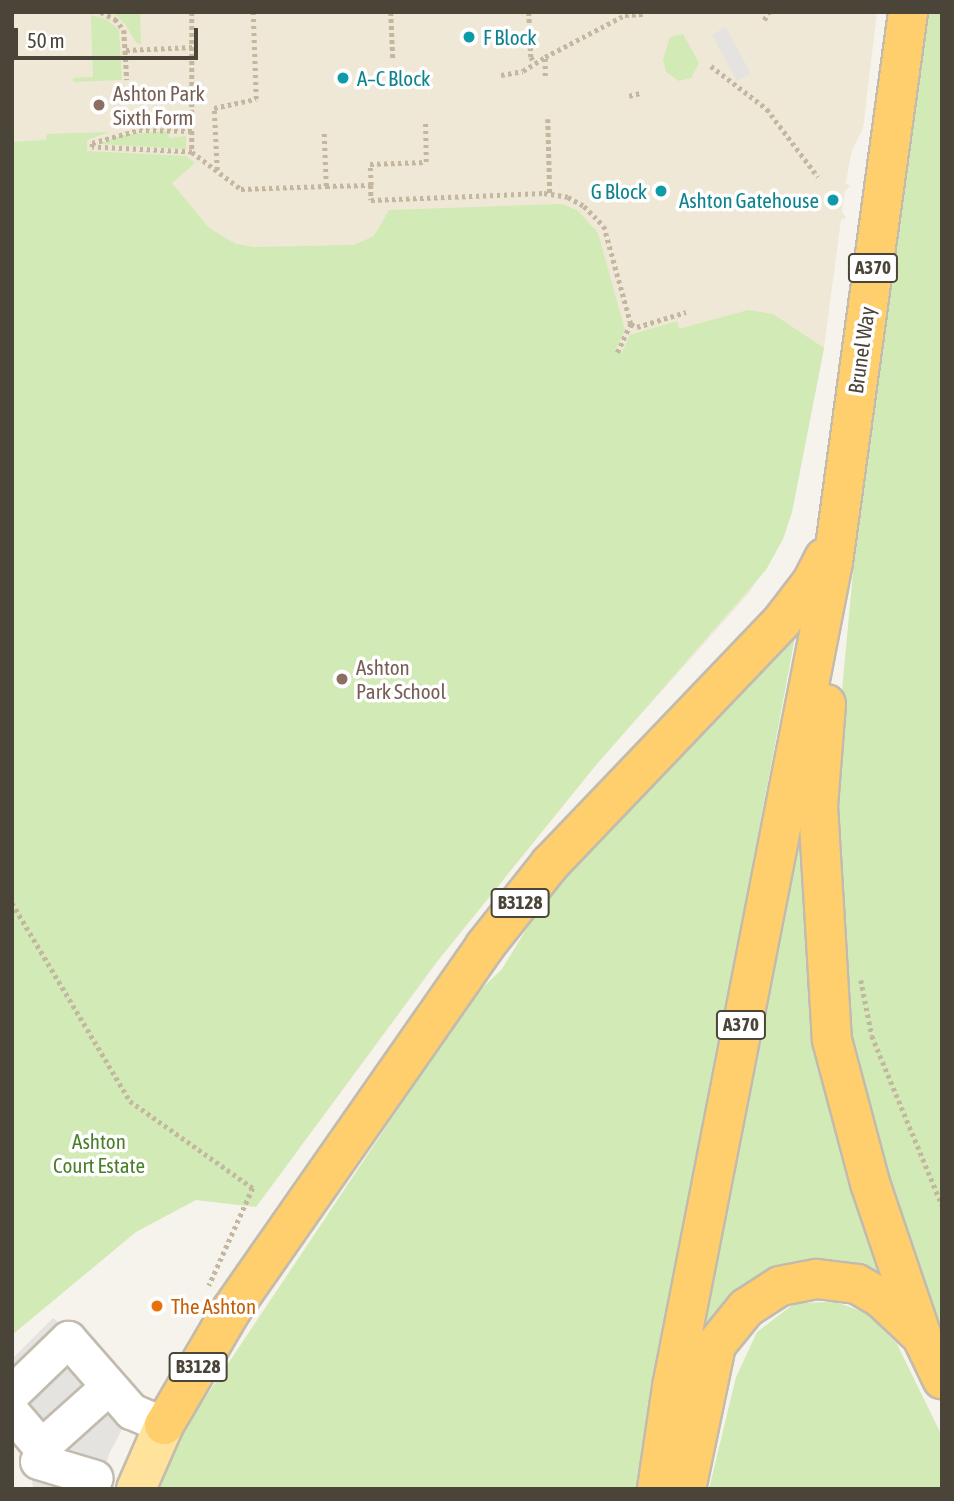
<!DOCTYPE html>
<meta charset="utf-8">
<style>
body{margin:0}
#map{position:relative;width:954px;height:1501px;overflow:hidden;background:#f6f3ec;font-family:"Asap Condensed",sans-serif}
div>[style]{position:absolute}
.education>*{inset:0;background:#efe8d6}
.green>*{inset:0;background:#d2eab5}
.parking>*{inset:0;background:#e5e3e0;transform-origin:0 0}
.path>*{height:4.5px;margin-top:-2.25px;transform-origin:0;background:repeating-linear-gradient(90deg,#c4b79f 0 3.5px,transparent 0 7px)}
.roads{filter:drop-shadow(2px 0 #c2bbae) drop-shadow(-2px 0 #c2bbae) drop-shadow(0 2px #c2bbae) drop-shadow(0 -2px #c2bbae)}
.minor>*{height:35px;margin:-17.5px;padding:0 17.5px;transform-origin:17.5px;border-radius:17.5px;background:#fff}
.major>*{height:38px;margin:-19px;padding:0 19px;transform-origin:19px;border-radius:19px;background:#ffe39c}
.highway>*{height:38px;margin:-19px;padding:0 19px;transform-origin:19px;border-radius:19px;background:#ffcf6e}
.dots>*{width:19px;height:19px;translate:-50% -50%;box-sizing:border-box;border:4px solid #fff;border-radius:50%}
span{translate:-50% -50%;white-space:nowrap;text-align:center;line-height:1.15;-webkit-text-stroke:7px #fff;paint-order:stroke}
.shield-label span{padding:2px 5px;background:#fff;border:2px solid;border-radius:5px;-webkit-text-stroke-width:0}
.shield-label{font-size:19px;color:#4b4439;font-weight:700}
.culture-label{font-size:21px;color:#0d838f}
.left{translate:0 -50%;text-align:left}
.right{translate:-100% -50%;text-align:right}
.education-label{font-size:21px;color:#785e54}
.street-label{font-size:21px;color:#4b4439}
.park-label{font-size:21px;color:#4a7f2a}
.food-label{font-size:21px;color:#c56008}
.frame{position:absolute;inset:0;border:14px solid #4b4439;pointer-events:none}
.scale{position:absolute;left:14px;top:28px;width:184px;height:32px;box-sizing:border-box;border:4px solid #4b4439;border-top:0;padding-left:9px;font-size:21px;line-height:24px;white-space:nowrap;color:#4b4439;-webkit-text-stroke:5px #fff;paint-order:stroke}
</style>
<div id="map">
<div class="education">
<i style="clip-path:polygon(12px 12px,877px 12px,863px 129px,852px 150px,849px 165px,846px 183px,850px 186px,845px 191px,842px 211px,846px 218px,841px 220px,824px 348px,792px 512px,783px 539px,749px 593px,596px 765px,438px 961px,256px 1207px,12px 1011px)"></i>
</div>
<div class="green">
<i style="clip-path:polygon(113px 12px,140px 12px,141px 45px,136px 42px,125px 24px)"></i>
<i style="clip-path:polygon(919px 12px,942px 12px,942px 1333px,876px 1159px,841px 1014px,831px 809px,875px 335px)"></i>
<i style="clip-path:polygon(91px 15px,106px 19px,119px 30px,122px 80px,73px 82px,73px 78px,93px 77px)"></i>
<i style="clip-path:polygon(683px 34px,699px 63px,691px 78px,679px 81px,666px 72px,663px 59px,670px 37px)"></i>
<i style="clip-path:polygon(168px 131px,169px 138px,186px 136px,186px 149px,99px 144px,123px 135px)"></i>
<i style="clip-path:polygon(109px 132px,87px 140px,87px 151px,186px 156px,195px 163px,172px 183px,209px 228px,236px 244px,254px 247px,354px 245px,374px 236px,389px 210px,562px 204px,577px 210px,598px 233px,625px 330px,616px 349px,622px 352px,630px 335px,677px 321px,679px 329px,748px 310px,773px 314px,824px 348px,792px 512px,783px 539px,766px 570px,596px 765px,438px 960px,256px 1207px,196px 1200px,136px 1232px,12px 1335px,12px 142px,46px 140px,47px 134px)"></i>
<i style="clip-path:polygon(795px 637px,636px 1489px,157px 1489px,171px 1449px,473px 997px,502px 969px,530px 923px,581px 853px,776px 651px)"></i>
<i style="clip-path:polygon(815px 748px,811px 831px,889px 1282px,873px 1270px,850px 1264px,805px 1261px,782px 1266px,759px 1277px,735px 1294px,708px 1326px,706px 1324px,726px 1212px)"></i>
<i style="clip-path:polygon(836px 1302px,866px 1313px,897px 1344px,942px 1436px,942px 1489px,709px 1489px,736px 1377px,757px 1332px,795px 1303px)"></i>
</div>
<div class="parking">
<i style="left:726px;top:27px;width:53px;height:16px;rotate:62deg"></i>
<i style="clip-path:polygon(53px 1318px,100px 1352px,126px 1422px,109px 1454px,99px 1489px,33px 1489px,30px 1463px,12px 1438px,12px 1359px)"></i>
</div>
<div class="path">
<i style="left:101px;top:12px;width:16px;rotate:27deg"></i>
<i style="left:115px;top:19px;width:14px;rotate:51deg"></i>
<i style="left:124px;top:30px;width:50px;rotate:86.6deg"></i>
<i style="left:192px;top:12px;width:140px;rotate:90deg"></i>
<i style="left:192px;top:152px;width:61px;rotate:37.1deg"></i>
<i style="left:241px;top:189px;width:85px;rotate:-2deg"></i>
<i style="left:326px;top:186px;width:53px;rotate:-92.2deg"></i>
<i style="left:391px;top:12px;width:48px;rotate:87.6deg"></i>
<i style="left:529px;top:12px;width:45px;rotate:87.5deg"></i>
<i style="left:531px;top:57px;width:7px;rotate:56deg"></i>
<i style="left:764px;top:20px;width:9px;rotate:-58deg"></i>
<i style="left:126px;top:50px;width:67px;rotate:-2.6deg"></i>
<i style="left:711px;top:66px;width:71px;rotate:37.5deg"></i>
<i style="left:767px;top:109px;width:85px;rotate:53.1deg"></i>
<i style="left:501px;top:75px;width:22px;rotate:-10deg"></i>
<i style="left:523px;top:71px;width:25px;rotate:-32deg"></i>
<i style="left:545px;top:76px;width:19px;rotate:-90deg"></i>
<i style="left:545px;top:57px;width:90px;rotate:-27.7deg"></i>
<i style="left:625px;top:15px;width:18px;rotate:-3deg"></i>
<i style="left:629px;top:96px;width:11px;rotate:-15deg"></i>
<i style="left:548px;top:119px;width:74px;rotate:88.5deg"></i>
<i style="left:192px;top:152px;width:100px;rotate:-177.1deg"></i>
<i style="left:92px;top:147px;width:4px;rotate:-90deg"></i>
<i style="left:92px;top:143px;width:49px;rotate:-15.5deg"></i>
<i style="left:139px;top:130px;width:53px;rotate:1.1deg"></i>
<i style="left:217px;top:170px;width:62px;rotate:-92.8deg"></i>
<i style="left:214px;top:108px;width:43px;rotate:-12.1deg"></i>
<i style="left:256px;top:99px;width:87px;rotate:-92deg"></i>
<i style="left:371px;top:185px;width:15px;rotate:90deg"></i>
<i style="left:371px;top:200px;width:173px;rotate:-2.3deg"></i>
<i style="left:544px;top:193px;width:24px;rotate:9deg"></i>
<i style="left:568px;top:197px;width:18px;rotate:29deg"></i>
<i style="left:584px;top:206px;width:28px;rotate:45deg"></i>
<i style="left:604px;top:226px;width:102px;rotate:74.6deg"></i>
<i style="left:631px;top:324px;width:33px;rotate:115deg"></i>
<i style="left:326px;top:186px;width:45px;rotate:-1.3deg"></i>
<i style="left:371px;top:185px;width:21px;rotate:-93deg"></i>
<i style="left:370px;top:164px;width:56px;rotate:-2deg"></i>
<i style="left:426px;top:162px;width:39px;rotate:-91deg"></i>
<i style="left:631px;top:324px;width:7px;rotate:27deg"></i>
<i style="left:637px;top:327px;width:51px;rotate:-17deg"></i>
<i style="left:12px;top:903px;width:230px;rotate:59.2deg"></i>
<i style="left:130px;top:1101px;width:151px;rotate:35.3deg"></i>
<i style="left:253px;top:1188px;width:107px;rotate:114.2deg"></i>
<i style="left:861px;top:980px;width:57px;rotate:78.9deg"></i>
<i style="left:872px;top:1036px;width:183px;rotate:67.5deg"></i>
</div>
<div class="roads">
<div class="minor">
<i style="left:12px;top:1393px;width:78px;rotate:-44deg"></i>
<i style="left:68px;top:1339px;width:96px;rotate:48.8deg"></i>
<i style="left:131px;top:1411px;width:36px;rotate:23deg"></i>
<i style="left:12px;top:1413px;width:45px;rotate:49.5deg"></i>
<i style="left:41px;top:1447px;width:91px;rotate:-41.9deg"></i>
<i style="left:38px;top:1461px;width:59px;rotate:16.6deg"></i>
</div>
<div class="major">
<i style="left:136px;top:1489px;width:70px;rotate:-66.4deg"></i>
</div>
<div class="highway">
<i style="left:826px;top:704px;width:102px;rotate:94.5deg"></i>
<i style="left:818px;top:806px;width:234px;rotate:86.6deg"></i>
<i style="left:832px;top:1040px;width:148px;rotate:75.1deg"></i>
<i style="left:870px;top:1183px;width:163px;rotate:71.3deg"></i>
<i style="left:922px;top:1337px;width:47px;rotate:64.5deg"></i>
<i style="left:164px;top:1425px;width:134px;rotate:-59.6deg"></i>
<i style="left:232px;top:1309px;width:442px;rotate:-55.1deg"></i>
<i style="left:485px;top:946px;width:105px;rotate:-51.6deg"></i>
<i style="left:550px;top:864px;width:336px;rotate:-46.3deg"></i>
<i style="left:782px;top:621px;width:49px;rotate:-52.4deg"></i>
<i style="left:812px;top:582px;width:27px;rotate:-63deg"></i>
<i style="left:657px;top:1489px;width:103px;rotate:-81.6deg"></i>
<i style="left:672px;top:1387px;width:841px;rotate:-78.96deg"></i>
<i style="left:833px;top:562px;width:555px;rotate:-82.23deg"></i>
<i style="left:686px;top:1489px;width:147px;rotate:-78.2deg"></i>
<i style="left:716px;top:1345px;width:48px;rotate:-51deg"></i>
<i style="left:746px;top:1308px;width:40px;rotate:-32.9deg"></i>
<i style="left:780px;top:1286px;width:38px;rotate:-11deg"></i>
<i style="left:817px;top:1279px;width:40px;rotate:7.1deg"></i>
<i style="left:857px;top:1284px;width:28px;rotate:30deg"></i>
<i style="left:881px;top:1298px;width:51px;rotate:43.4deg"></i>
</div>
</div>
<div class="dots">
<i style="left:469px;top:37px;background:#0f9aa8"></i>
<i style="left:343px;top:78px;background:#0f9aa8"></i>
<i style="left:99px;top:105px;background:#8d6e63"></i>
<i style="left:661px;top:191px;background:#0f9aa8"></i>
<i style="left:833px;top:200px;background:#0f9aa8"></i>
<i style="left:342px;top:679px;background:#8d6e63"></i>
<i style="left:157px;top:1306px;background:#e8710a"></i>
</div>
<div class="shield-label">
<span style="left:873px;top:268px">A370</span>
<span style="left:520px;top:903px">B3128</span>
<span style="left:741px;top:1025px">A370</span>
<span style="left:198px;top:1367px">B3128</span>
</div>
<div class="culture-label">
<span class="left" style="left:483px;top:37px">F Block</span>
<span class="left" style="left:357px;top:78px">A–C Block</span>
<span class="right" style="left:647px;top:191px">G Block</span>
<span class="right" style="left:819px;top:200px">Ashton Gatehouse</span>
</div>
<div class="education-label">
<span class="left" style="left:113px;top:105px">Ashton Park<br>Sixth Form</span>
<span class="left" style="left:356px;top:679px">Ashton<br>Park School</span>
</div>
<div class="street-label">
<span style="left:861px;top:350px;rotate:-82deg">Brunel Way</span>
</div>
<div class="park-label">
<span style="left:99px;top:1153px">Ashton<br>Court Estate</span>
</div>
<div class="food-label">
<span class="left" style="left:171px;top:1306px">The Ashton</span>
</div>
<div class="frame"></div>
<div class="scale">50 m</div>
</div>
